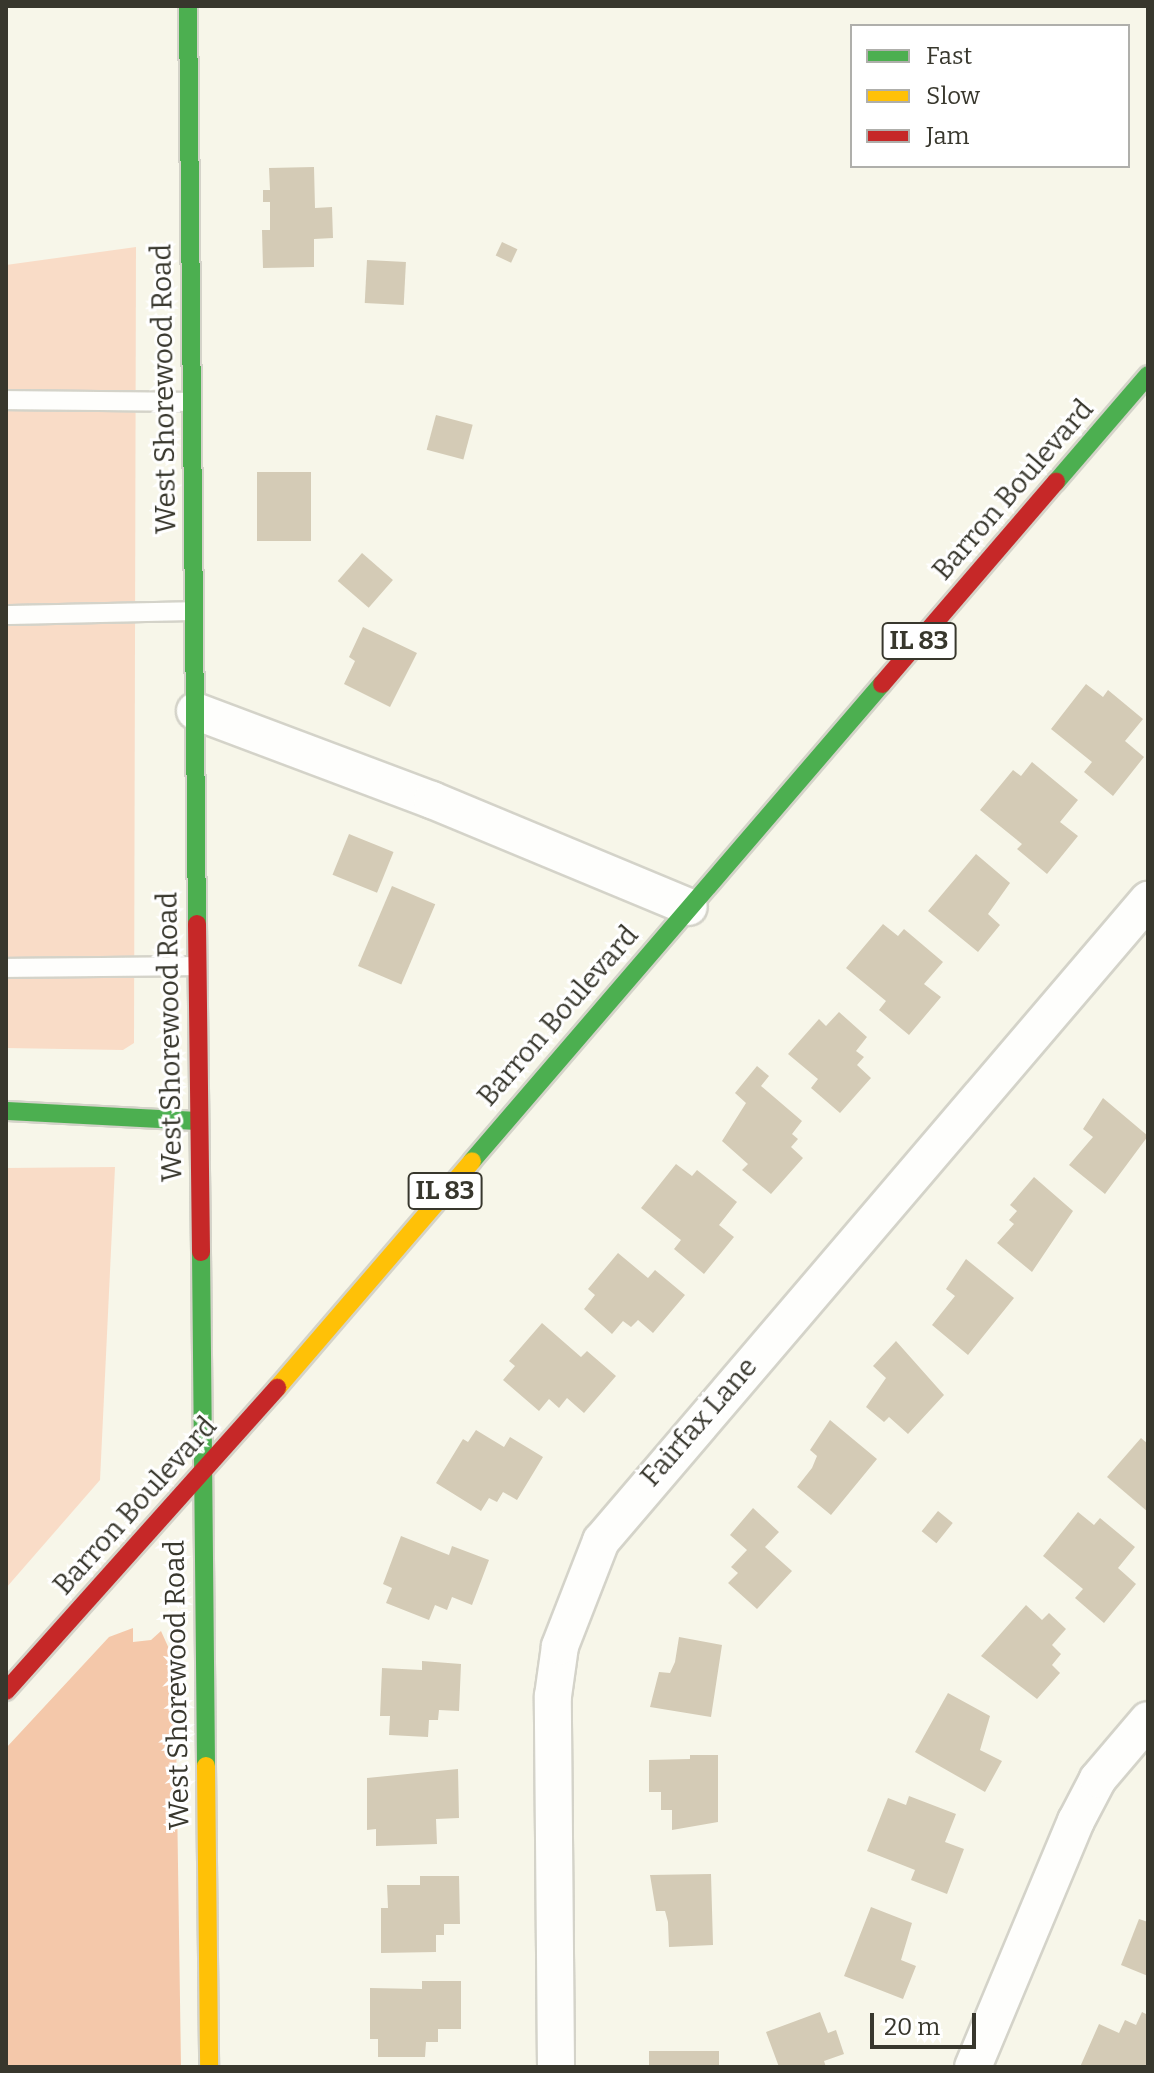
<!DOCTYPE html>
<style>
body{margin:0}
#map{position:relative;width:1154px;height:2073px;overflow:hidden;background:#f7f6e9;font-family:Bitter,serif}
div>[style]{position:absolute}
.green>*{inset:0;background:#f9dcc7}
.forest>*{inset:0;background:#f4c8aa}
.building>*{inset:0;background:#d4cbb6;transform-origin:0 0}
.roads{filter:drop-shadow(2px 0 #d4d3c9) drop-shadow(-2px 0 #d4d3c9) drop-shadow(0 2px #d4d3c9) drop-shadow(0 -2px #d4d3c9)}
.lane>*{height:18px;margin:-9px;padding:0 9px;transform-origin:9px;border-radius:9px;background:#fefefc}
.street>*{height:36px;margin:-18px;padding:0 18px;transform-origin:18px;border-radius:18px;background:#fefefc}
.fast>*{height:18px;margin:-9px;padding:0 9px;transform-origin:9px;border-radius:9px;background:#4caf50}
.slow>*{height:18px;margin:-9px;padding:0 9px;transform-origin:9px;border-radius:9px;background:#ffc107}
.jam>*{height:18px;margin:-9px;padding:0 9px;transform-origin:9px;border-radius:9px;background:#c62828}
span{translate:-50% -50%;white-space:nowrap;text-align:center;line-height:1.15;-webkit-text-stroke:6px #fff;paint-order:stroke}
.shield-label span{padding:2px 6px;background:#fff;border:2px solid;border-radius:6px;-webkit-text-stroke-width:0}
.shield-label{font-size:26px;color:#38372d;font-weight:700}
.street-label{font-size:28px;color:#38372d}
.frame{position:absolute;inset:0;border:8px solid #38372d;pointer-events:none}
.legend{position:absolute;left:850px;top:24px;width:280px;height:144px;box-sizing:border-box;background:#fff;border:2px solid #afafab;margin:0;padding:10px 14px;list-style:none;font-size:24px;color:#38372d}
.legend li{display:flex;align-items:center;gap:16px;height:40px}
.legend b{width:40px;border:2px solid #afafab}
.scale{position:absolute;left:870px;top:2013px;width:106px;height:36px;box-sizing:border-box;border:4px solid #38372d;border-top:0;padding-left:10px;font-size:24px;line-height:28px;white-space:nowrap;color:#38372d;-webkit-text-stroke:6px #fff;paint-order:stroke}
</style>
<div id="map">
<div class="green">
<i style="clip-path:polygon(136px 247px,134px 1043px,123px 1050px,6px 1048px,6px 265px)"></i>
<i style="clip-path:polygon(115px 1167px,100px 1480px,6px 1588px,6px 1168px)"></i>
</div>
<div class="forest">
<i style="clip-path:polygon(133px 1628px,133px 1642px,151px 1640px,161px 1631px,175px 1662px,181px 2067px,6px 2067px,6px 1748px,109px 1637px)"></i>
</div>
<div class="building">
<i style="clip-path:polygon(314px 167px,315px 208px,332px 207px,333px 238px,314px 239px,314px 267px,263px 268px,262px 230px,270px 230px,270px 202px,263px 202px,263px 190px,270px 190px,269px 168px)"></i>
<i style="left:502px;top:242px;width:17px;height:15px;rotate:25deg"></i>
<i style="left:367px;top:260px;width:39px;height:43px;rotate:3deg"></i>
<i style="left:436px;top:415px;width:38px;height:36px;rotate:15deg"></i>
<i style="left:257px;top:472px;width:54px;height:69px"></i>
<i style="left:362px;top:553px;width:41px;height:37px;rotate:41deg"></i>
<i style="clip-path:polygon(363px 627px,417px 653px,390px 707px,344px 684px,355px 661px,349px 657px)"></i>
<i style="clip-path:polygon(1086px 684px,1103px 697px,1108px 690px,1143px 719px,1125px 741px,1144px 757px,1113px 796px,1084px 772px,1092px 762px,1051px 729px)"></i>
<i style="clip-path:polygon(1032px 762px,1078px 800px,1060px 822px,1078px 836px,1047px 874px,1017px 849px,1022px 844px,980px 810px,1013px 770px,1021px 776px)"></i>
<i style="left:349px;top:834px;width:48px;height:44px;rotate:22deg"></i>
<i style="clip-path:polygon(976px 854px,1010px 883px,988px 914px,1000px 925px,978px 952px,928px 911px)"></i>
<i style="left:392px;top:886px;width:47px;height:87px;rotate:23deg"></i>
<i style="clip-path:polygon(883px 924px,898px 936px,904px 929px,943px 962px,924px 984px,941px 997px,909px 1035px,879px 1010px,886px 1001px,846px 968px)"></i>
<i style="clip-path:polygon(839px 1012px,867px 1037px,856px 1051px,864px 1057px,857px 1065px,871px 1078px,840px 1113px,811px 1088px,818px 1079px,788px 1054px,819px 1019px,826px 1026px)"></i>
<i style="clip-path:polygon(757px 1066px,769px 1076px,761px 1086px,802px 1121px,792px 1134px,798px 1139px,791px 1147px,803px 1158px,771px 1194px,742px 1170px,748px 1164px,722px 1141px,746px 1103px,735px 1093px)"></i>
<i style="clip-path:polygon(1103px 1098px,1148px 1136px,1105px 1194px,1069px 1165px,1093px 1137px,1083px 1129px)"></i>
<i style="clip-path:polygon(676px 1164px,692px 1176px,697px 1170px,737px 1202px,719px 1225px,734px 1237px,704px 1274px,674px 1249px,681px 1240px,641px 1208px)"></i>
<i style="clip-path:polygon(1034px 1177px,1073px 1211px,1032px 1272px,997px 1243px,1014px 1224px,1009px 1220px,1017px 1211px,1010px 1205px)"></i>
<i style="clip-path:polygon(618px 1253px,648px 1278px,655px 1270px,685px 1295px,653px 1333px,638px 1320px,631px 1327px,623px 1321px,612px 1334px,584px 1309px,595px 1295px,588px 1289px)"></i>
<i style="clip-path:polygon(966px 1259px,1014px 1298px,968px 1355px,932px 1325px,955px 1296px,946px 1289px)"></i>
<i style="clip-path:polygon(542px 1323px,581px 1357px,587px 1351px,616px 1376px,584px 1413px,567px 1398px,559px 1408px,549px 1399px,539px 1411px,503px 1380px,515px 1366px,509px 1361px)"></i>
<i style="clip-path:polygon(896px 1341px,944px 1395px,908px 1434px,889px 1417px,884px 1422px,866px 1407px,886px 1378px,873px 1366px)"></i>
<i style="clip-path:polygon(830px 1420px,877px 1459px,831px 1515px,797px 1487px,812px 1468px,817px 1456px,810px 1450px)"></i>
<i style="clip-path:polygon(476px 1430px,504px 1447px,510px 1437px,543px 1457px,517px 1500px,503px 1492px,497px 1502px,489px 1498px,481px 1511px,436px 1483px,463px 1439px,468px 1442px)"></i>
<i style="clip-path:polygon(1141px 1438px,1148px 1444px,1148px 1512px,1107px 1477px)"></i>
<i style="clip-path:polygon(753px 1508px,779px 1532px,765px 1547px,792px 1571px,757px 1609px,728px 1583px,738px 1573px,731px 1567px,747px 1550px,730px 1535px)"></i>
<i style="left:938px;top:1511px;width:19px;height:26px;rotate:39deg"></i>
<i style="clip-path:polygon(1078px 1512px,1094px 1525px,1100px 1518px,1135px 1547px,1118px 1568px,1136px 1584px,1104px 1623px,1075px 1598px,1083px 1589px,1043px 1556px)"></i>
<i style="clip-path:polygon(401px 1536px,449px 1555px,452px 1546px,489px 1560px,472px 1605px,452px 1597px,447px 1610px,435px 1605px,429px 1620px,386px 1603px,392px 1588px,383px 1584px)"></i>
<i style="clip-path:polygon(1026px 1605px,1042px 1620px,1049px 1613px,1066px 1629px,1052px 1645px,1061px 1654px,1052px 1665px,1060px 1673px,1037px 1699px,981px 1656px)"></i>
<i style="clip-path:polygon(679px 1637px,722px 1645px,711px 1717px,650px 1707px,659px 1672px,670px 1673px,675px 1662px)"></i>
<i style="clip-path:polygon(422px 1661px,461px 1664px,459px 1711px,439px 1710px,438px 1720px,429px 1720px,428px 1737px,389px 1735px,390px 1716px,380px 1716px,382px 1668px,422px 1670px)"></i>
<i style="clip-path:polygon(948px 1693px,990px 1716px,980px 1750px,1002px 1761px,985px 1792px,915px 1752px)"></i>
<i style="clip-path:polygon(690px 1755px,718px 1755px,718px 1822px,672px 1830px,672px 1810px,661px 1810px,661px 1792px,649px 1792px,649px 1760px,690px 1759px)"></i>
<i style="clip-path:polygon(458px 1769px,459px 1818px,436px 1819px,437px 1844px,376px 1846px,376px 1829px,367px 1830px,367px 1778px)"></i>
<i style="clip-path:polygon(909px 1796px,956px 1814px,945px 1842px,964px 1849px,947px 1894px,911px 1880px,915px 1870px,867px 1851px,888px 1798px,906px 1805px)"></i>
<i style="clip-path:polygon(711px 1874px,713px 1945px,669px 1947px,668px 1922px,665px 1911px,656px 1911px,650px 1875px)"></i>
<i style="clip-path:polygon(420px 1876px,459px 1876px,460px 1924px,444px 1924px,444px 1935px,436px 1935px,436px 1952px,381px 1953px,381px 1908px,388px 1908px,387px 1885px,420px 1885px)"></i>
<i style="clip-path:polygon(871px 1907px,912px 1923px,901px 1960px,916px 1966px,903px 1999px,844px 1976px)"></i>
<i style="clip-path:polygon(1139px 1919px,1148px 1922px,1148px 1976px,1121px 1965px)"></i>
<i style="clip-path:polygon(422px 1981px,461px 1981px,461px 2029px,438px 2029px,438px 2042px,426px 2042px,425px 2057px,378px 2057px,378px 2039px,370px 2039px,370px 1988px,422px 1989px)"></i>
<i style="clip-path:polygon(820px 2012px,828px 2033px,836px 2030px,844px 2054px,824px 2061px,826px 2067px,779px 2067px,766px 2032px)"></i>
<i style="clip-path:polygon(1142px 2012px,1148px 2015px,1148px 2067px,1080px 2067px,1099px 2024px,1119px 2033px,1125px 2020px,1136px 2025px)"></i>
<i style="left:719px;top:2051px;width:16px;height:70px;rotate:90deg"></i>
</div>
<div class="roads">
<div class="lane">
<i style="left:6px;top:400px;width:186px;rotate:0.6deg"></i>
<i style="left:6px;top:615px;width:188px;rotate:-1.2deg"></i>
<i style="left:6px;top:968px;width:191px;rotate:-0.6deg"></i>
</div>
<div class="street">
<i style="left:195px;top:711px;width:253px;rotate:20.6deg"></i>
<i style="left:432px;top:800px;width:278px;rotate:22.6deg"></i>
<i style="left:556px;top:2067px;width:371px;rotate:-90.5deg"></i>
<i style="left:553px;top:1696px;width:50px;rotate:-82deg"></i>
<i style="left:560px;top:1646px;width:113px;rotate:-68.7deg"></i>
<i style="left:601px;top:1541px;width:843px;rotate:-49.52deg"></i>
<i style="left:973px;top:2067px;width:267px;rotate:-67.3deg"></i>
<i style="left:1076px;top:1821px;width:47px;rotate:-62.4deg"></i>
<i style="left:1098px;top:1779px;width:77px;rotate:-49.7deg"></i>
</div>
<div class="fast">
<i style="left:188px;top:6px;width:918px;rotate:89.44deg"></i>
<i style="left:1056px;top:482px;width:141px;rotate:-49.3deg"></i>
<i style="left:6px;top:1111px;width:192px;rotate:3deg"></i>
<i style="left:472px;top:1161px;width:629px;rotate:-49.32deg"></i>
<i style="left:201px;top:1252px;width:514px;rotate:89.44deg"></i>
</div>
<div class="slow">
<i style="left:277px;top:1388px;width:299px;rotate:-49.3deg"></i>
<i style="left:206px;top:1766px;width:301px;rotate:89.4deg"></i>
</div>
<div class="jam">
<i style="left:882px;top:684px;width:267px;rotate:-49.3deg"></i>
<i style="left:197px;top:924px;width:328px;rotate:89.3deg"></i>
<i style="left:6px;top:1691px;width:407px;rotate:-48.2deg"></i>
</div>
</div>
<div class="shield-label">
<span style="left:919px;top:641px">IL 83</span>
<span style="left:445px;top:1191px">IL 83</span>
</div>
<div class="street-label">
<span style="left:164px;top:389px;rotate:-91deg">West Shorewood Road</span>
<span style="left:1013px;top:490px;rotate:-49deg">Barron Boulevard</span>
<span style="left:558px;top:1016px;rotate:-49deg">Barron Boulevard</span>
<span style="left:170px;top:1037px;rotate:-91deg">West Shorewood Road</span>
<span style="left:699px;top:1422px;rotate:-49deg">Fairfax Lane</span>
<span style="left:135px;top:1506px;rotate:-48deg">Barron Boulevard</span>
<span style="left:177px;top:1685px;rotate:-91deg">West Shorewood Road</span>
</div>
<div class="frame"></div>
<ul class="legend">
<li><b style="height:10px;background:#4caf50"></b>Fast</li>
<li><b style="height:10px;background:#ffc107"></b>Slow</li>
<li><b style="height:10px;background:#c62828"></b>Jam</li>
</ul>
<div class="scale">20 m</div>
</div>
